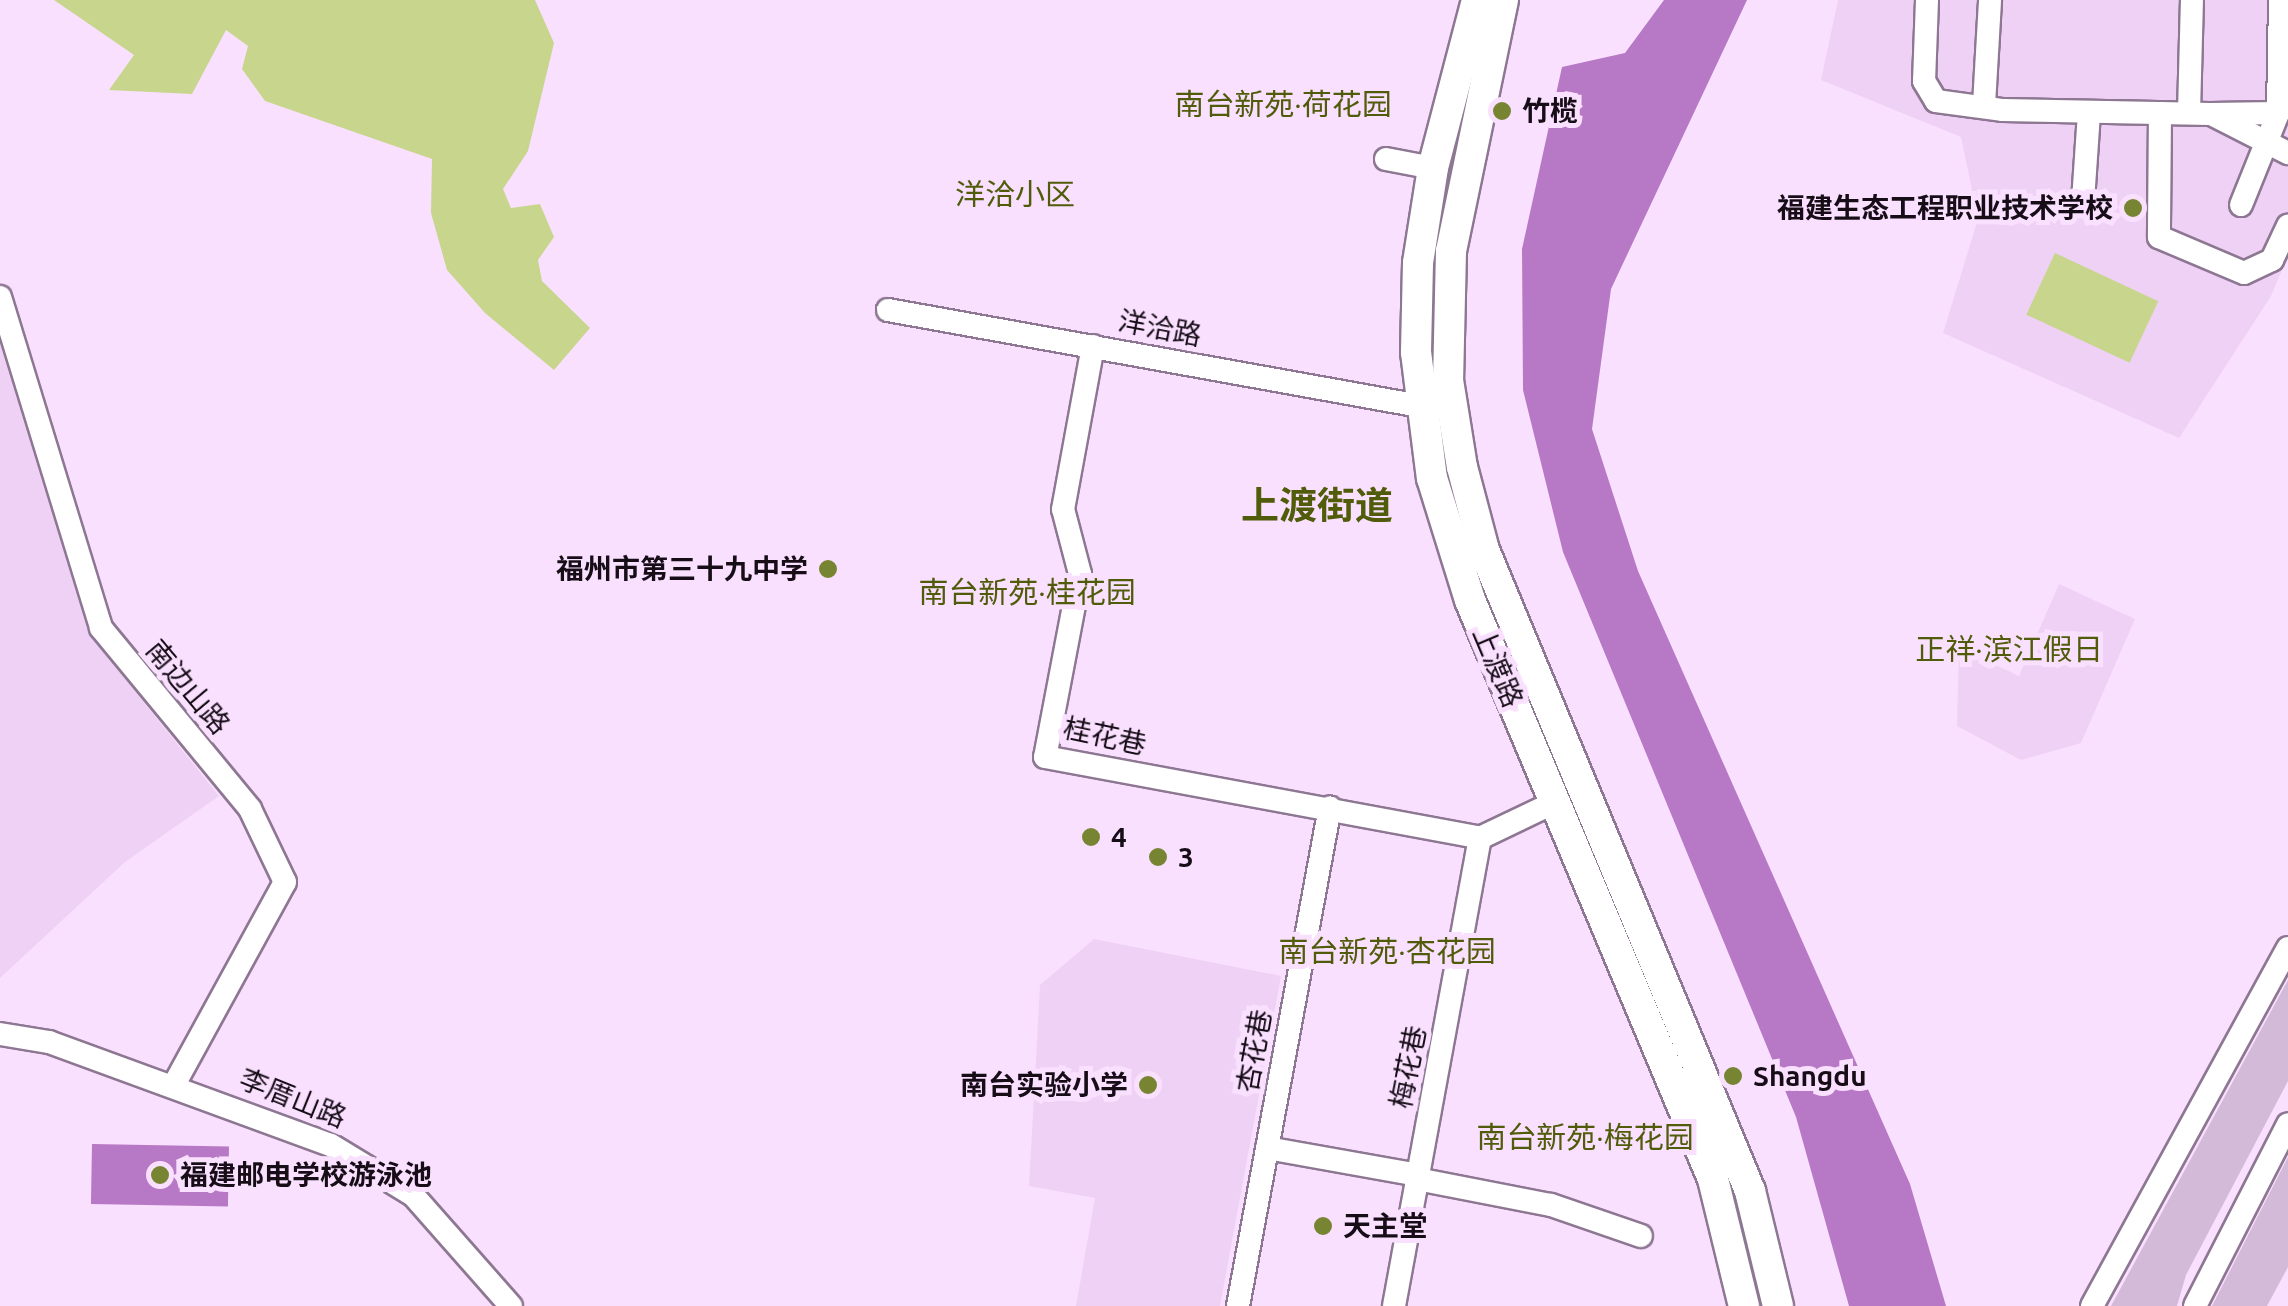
<!DOCTYPE html>
<meta charset="utf-8">
<style>
body{margin:0}
#map{position:relative;width:2288px;height:1306px;overflow:hidden;background:#fae0ff;font-family:Ubuntu,"Noto Sans SC",sans-serif}
div>[style]{position:absolute}
.built>*{inset:0;background:#efd1f5}
.green>*{inset:0;background:#c7d68c;transform-origin:0 0}
.water>*{inset:0;background:#b778c5;transform-origin:0 0}
.building>*{inset:0;background:#d3bad8}
.roads{filter:drop-shadow(2px 0 #8d7792) drop-shadow(-2px 0 #8d7792) drop-shadow(0 2px #8d7792) drop-shadow(0 -2px #8d7792)}
.minor>*{height:22px;margin:-11px;padding:0 11px;transform-origin:11px;border-radius:11px;background:#fff}
.major>*{height:30px;margin:-15px;padding:0 15px;transform-origin:15px;border-radius:15px;background:#fff}
.dots>*{width:28px;height:28px;translate:-50% -50%;box-sizing:border-box;border:5px solid #fae0ff;border-radius:50%}
span{translate:-50% -50%;white-space:nowrap;text-align:center;line-height:1.15;-webkit-text-stroke:10px #fae0ff;paint-order:stroke}
.poi-label{font-size:28px;color:#160d17;font-weight:700}
.left{translate:0 -50%;text-align:left}
.right{translate:-100% -50%;text-align:right}
.street-label{font-size:28px;color:#160d17}
.neighbourhood-label{font-size:30px;color:#505c09}
.district-label{font-size:38px;color:#505c09;font-weight:700}
</style>
<div id="map">
<div class="built">
<i style="clip-path:polygon(1838px 0,2288px 0,2288px 256px,2271px 296px,2179px 438px,1943px 333px,1978px 219px,1961px 137px,1821px 80px)"></i>
<i style="clip-path:polygon(0 315px,92px 638px,219px 796px,125px 862px,0 978px)"></i>
<i style="clip-path:polygon(2059px 584px,2135px 619px,2081px 743px,2021px 760px,1957px 726px,1959px 648px,2019px 676px)"></i>
<i style="clip-path:polygon(1094px 939px,1281px 976px,1220px 1306px,1076px 1306px,1095px 1198px,1029px 1186px,1040px 985px)"></i>
</div>
<div class="green">
<i style="clip-path:polygon(54px 0,535px 0,554px 43px,528px 151px,503px 189px,511px 208px,540px 204px,554px 237px,538px 260px,542px 281px,590px 328px,554px 370px,485px 313px,447px 270px,431px 213px,432px 159px,265px 101px,242px 69px,248px 46px,226px 30px,192px 94px,109px 90px,134px 55px)"></i>
<i style="left:2055px;top:253px;width:114px;height:68px;rotate:25deg"></i>
</div>
<div class="water">
<i style="clip-path:polygon(1664px 0,1747px 0,1611px 289px,1592px 429px,1638px 571px,1910px 1184px,1946px 1306px,1849px 1306px,1796px 1117px,1563px 552px,1523px 390px,1522px 249px,1562px 67px,1625px 53px)"></i>
<i style="left:92px;top:1144px;width:137px;height:60px;rotate:1deg"></i>
</div>
<div class="building">
<i style="clip-path:polygon(2288px 980px,2288px 1081px,2186px 1275px,2177px 1306px,2111px 1306px)"></i>
<i style="clip-path:polygon(2288px 1157px,2288px 1267px,2267px 1306px,2212px 1306px)"></i>
</div>
<div class="roads">
<div class="minor">
<i style="left:1927px;top:0;width:81px;rotate:92.1deg"></i>
<i style="left:1924px;top:81px;width:23px;rotate:59deg"></i>
<i style="left:1936px;top:101px;width:68px;rotate:7.7deg"></i>
<i style="left:2003px;top:110px;width:207px;rotate:1.1deg"></i>
<i style="left:2210px;top:114px;width:68px;rotate:-0.8deg"></i>
<i style="left:2278px;top:113px;width:113px;rotate:-89deg"></i>
<i style="left:1984px;top:105px;width:105px;rotate:-86.7deg"></i>
<i style="left:2160px;top:113px;width:124px;rotate:90.5deg"></i>
<i style="left:2159px;top:237px;width:92px;rotate:23deg"></i>
<i style="left:2244px;top:273px;width:31px;rotate:-25deg"></i>
<i style="left:2272px;top:260px;width:38px;rotate:-65deg"></i>
<i style="left:2189px;top:113px;width:113px;rotate:-88.5deg"></i>
<i style="left:2215px;top:116px;width:82px;rotate:26.9deg"></i>
<i style="left:1386px;top:159px;width:48px;rotate:10.8deg"></i>
<i style="left:2083px;top:201px;width:89px;rotate:-86.1deg"></i>
<i style="left:2241px;top:205px;width:112px;rotate:-68deg"></i>
<i style="left:0;top:297px;width:346px;rotate:73deg"></i>
<i style="left:101px;top:628px;width:234px;rotate:50.5deg"></i>
<i style="left:250px;top:809px;width:81px;rotate:64.4deg"></i>
<i style="left:285px;top:882px;width:231px;rotate:118.7deg"></i>
<i style="left:888px;top:310px;width:541px;rotate:10.23deg"></i>
<i style="left:1093px;top:346px;width:166px;rotate:100.4deg"></i>
<i style="left:1063px;top:509px;width:67px;rotate:75.3deg"></i>
<i style="left:1080px;top:574px;width:186px;rotate:100.8deg"></i>
<i style="left:1045px;top:757px;width:442px;rotate:10.5deg"></i>
<i style="left:1480px;top:838px;width:83px;rotate:-25.6deg"></i>
<i style="left:0;top:1034px;width:50px;rotate:9.3deg"></i>
<i style="left:49px;top:1042px;width:300px;rotate:20.1deg"></i>
<i style="left:331px;top:1145px;width:96px;rotate:31.4deg"></i>
<i style="left:413px;top:1195px;width:148px;rotate:48.6deg"></i>
<i style="left:1267px;top:1148px;width:153px;rotate:10.1deg"></i>
<i style="left:1417px;top:1179px;width:136px;rotate:11deg"></i>
<i style="left:1551px;top:1205px;width:95px;rotate:19deg"></i>
<i style="left:1238px;top:1306px;width:507px;rotate:-79.55deg"></i>
<i style="left:1394px;top:1306px;width:476px;rotate:-79.6deg"></i>
<i style="left:2092px;top:1306px;width:408px;rotate:-61.3deg"></i>
<i style="left:2195px;top:1306px;width:204px;rotate:-62.9deg"></i>
</div>
<div class="major">
<i style="left:1477px;top:0;width:174px;rotate:104.7deg"></i>
<i style="left:1433px;top:168px;width:96px;rotate:99deg"></i>
<i style="left:1418px;top:263px;width:89px;rotate:91.3deg"></i>
<i style="left:1416px;top:352px;width:127px;rotate:82.8deg"></i>
<i style="left:1432px;top:478px;width:128px;rotate:72.7deg"></i>
<i style="left:1470px;top:600px;width:628px;rotate:67.23deg"></i>
<i style="left:1713px;top:1179px;width:131px;rotate:76.3deg"></i>
<i style="left:1503px;top:0;width:256px;rotate:101.7deg"></i>
<i style="left:1451px;top:251px;width:129px;rotate:91.3deg"></i>
<i style="left:1448px;top:380px;width:88px;rotate:80.9deg"></i>
<i style="left:1462px;top:467px;width:86px;rotate:75.2deg"></i>
<i style="left:1484px;top:550px;width:694px;rotate:67.46deg"></i>
<i style="left:1750px;top:1191px;width:118px;rotate:76.3deg"></i>
</div>
</div>
<div class="dots">
<i style="left:1502px;top:111px;background:#778533"></i>
<i style="left:2133px;top:208px;background:#778533"></i>
<i style="left:828px;top:569px;background:#778533"></i>
<i style="left:1091px;top:837px;background:#778533"></i>
<i style="left:1158px;top:857px;background:#778533"></i>
<i style="left:1733px;top:1076px;background:#778533"></i>
<i style="left:1148px;top:1085px;background:#778533"></i>
<i style="left:160px;top:1175px;background:#778533"></i>
<i style="left:1323px;top:1226px;background:#778533"></i>
</div>
<div class="poi-label">
<span class="left" style="left:1522px;top:111px">竹榄</span>
<span class="right" style="left:2113px;top:208px">福建生态工程职业技术学校</span>
<span class="right" style="left:808px;top:569px">福州市第三十九中学</span>
<span class="left" style="left:1111px;top:837px">4</span>
<span class="left" style="left:1178px;top:857px">3</span>
<span class="left" style="left:1753px;top:1076px">Shangdu</span>
<span class="right" style="left:1128px;top:1085px">南台实验小学</span>
<span class="left" style="left:180px;top:1175px">福建邮电学校游泳池</span>
<span class="left" style="left:1343px;top:1226px">天主堂</span>
</div>
<div class="street-label">
<span style="left:1160px;top:328px;rotate:11deg">洋洽路</span>
<span style="left:1498px;top:667px;rotate:67deg">上渡路</span>
<span style="left:188px;top:687px;rotate:50deg">南边山路</span>
<span style="left:1105px;top:736px;rotate:12deg">桂花巷</span>
<span style="left:1254px;top:1051px;rotate:-80deg">杏花巷</span>
<span style="left:1408px;top:1067px;rotate:-79deg">梅花巷</span>
<span style="left:293px;top:1098px;rotate:22deg">李厝山路</span>
</div>
<div class="neighbourhood-label">
<span style="left:1283px;top:104px">南台新苑·荷花园</span>
<span style="left:1015px;top:194px">洋洽小区</span>
<span style="left:1027px;top:592px">南台新苑·桂花园</span>
<span style="left:2009px;top:649px">正祥·滨江假日</span>
<span style="left:1387px;top:951px">南台新苑·杏花园</span>
<span style="left:1585px;top:1137px">南台新苑·梅花园</span>
</div>
<div class="district-label">
<span style="left:1317px;top:506px">上渡街道</span>
</div>
</div>
